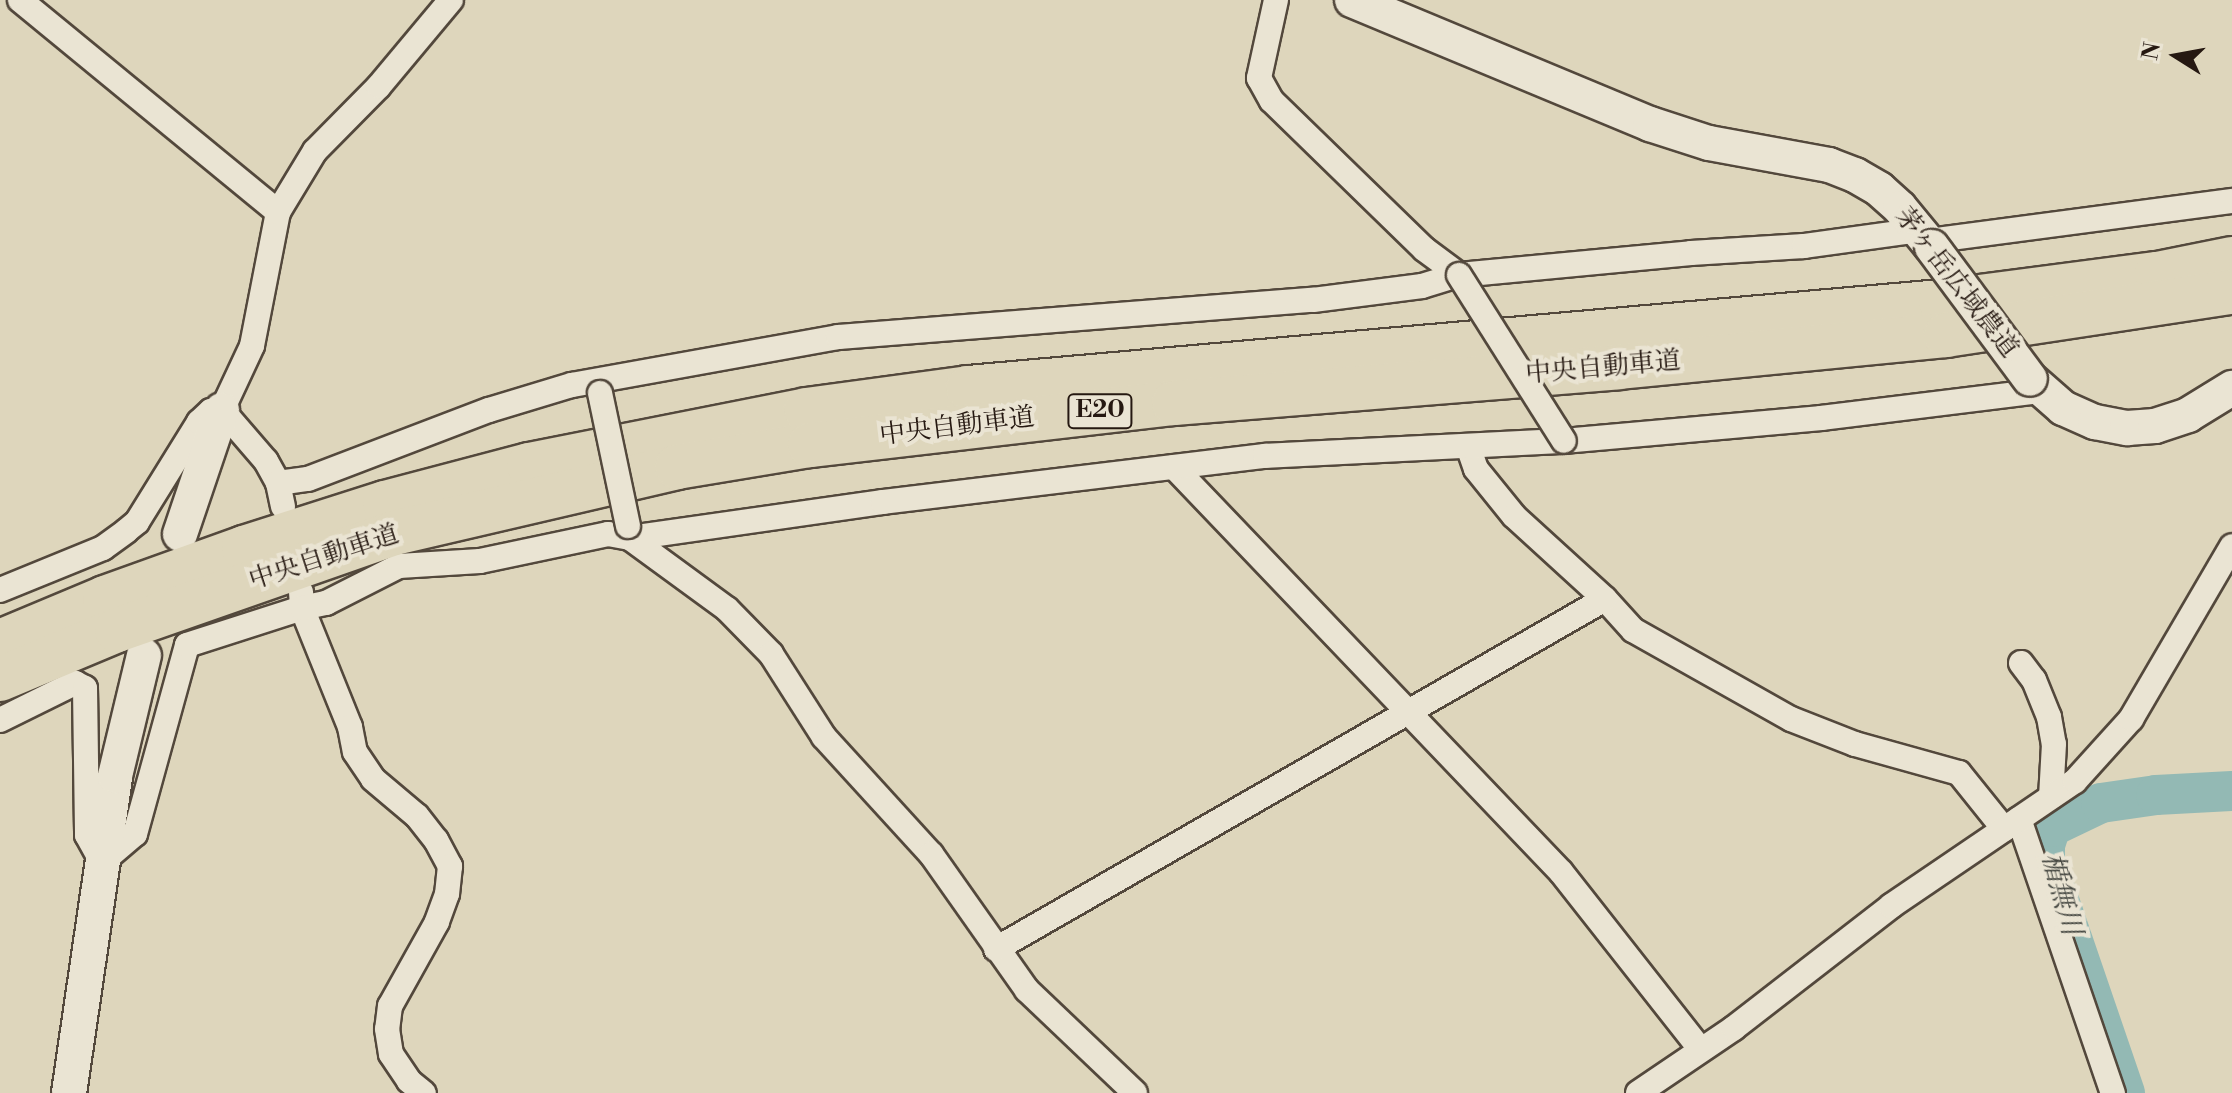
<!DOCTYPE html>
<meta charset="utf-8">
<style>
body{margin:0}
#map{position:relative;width:2232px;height:1093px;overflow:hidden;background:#ded6bc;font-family:"Libre Bodoni","Noto Serif JP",serif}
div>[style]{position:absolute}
.river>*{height:40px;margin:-20px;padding:0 20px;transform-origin:20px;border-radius:20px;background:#93b9b4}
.roads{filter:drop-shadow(2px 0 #53483c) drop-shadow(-2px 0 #53483c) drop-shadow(0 2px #53483c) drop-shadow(0 -2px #53483c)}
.street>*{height:24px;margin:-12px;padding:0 12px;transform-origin:12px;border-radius:12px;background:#eae4d3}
.secondary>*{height:34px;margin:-17px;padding:0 17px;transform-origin:17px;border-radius:17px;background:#eae4d3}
.highway>*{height:44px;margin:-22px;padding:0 22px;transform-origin:22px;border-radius:22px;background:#ded6bc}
.bridges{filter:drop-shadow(2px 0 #53483c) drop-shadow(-2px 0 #53483c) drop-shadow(0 2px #53483c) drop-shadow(0 -2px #53483c)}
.street-bridge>*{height:24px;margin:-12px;padding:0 12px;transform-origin:12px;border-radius:12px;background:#eae4d3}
.secondary-bridge>*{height:34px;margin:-17px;padding:0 17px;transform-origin:17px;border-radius:17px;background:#eae4d3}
span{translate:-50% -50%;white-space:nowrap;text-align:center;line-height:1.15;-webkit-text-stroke:8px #eae4d3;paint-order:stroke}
.shield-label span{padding:2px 6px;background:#eae4d3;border:2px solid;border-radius:6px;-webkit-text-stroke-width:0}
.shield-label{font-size:24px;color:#251811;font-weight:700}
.street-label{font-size:26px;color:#251811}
.water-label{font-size:28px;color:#464842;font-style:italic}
.north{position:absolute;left:2136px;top:16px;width:80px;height:80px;-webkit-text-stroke:6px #eae4d3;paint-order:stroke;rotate:281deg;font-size:22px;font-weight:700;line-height:32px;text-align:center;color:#251811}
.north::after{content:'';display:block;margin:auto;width:28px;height:36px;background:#251811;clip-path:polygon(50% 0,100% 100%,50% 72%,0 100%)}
</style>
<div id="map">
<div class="river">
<i style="left:2125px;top:1093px;width:247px;rotate:-108.9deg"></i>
<i style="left:2045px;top:859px;width:14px;rotate:-90deg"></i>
<i style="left:2045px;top:845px;width:19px;rotate:-72deg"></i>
<i style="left:2051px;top:827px;width:55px;rotate:-25.6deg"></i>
<i style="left:2101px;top:803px;width:56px;rotate:-8.3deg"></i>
<i style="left:2156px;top:795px;width:76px;rotate:-3deg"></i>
</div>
<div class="roads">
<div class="street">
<i style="left:20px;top:0;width:334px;rotate:39.4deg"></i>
<i style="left:278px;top:212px;width:136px;rotate:101deg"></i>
<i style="left:252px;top:346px;width:71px;rotate:115.1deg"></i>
<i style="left:1276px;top:0;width:80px;rotate:102.3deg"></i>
<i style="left:1259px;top:78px;width:26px;rotate:61deg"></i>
<i style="left:1272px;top:101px;width:212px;rotate:44.2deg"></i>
<i style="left:1424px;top:249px;width:44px;rotate:36.6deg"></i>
<i style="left:278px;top:212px;width:71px;rotate:-58.8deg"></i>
<i style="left:315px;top:151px;width:91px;rotate:-45.4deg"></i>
<i style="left:379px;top:86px;width:112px;rotate:-50.1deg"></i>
<i style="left:1928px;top:241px;width:307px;rotate:-7.5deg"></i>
<i style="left:222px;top:410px;width:67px;rotate:49.2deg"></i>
<i style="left:266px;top:461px;width:25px;rotate:61deg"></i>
<i style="left:278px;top:483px;width:24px;rotate:78deg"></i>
<i style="left:1468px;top:446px;width:24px;rotate:71deg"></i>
<i style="left:1476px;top:469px;width:60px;rotate:51deg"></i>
<i style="left:1514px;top:516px;width:123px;rotate:42.4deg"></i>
<i style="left:1605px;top:599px;width:42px;rotate:47.9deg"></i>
<i style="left:1633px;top:630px;width:181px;rotate:29.4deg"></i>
<i style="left:1791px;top:719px;width:69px;rotate:21.3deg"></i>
<i style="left:1855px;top:744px;width:108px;rotate:15.6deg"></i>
<i style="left:1959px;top:773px;width:72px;rotate:51.2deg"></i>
<i style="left:1174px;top:467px;width:560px;rotate:46.3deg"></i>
<i style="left:1561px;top:872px;width:226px;rotate:51.8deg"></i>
<i style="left:278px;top:483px;width:30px;rotate:-8deg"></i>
<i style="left:308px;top:479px;width:194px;rotate:-20.9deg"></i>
<i style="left:489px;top:410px;width:87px;rotate:-16.8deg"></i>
<i style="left:572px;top:385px;width:270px;rotate:-10.2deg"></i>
<i style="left:838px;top:337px;width:476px;rotate:-4.5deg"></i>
<i style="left:1313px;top:300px;width:110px;rotate:-7.3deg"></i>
<i style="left:1422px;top:286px;width:39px;rotate:-17deg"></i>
<i style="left:1459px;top:275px;width:233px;rotate:-5.4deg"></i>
<i style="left:1691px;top:253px;width:113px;rotate:-3.5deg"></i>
<i style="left:1804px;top:246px;width:117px;rotate:-7.9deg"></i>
<i style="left:629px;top:532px;width:6px;rotate:81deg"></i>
<i style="left:630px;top:538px;width:120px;rotate:36.2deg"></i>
<i style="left:727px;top:609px;width:63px;rotate:45.6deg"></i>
<i style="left:771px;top:654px;width:98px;rotate:57.4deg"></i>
<i style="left:824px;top:737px;width:159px;rotate:47.6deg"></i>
<i style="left:931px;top:854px;width:166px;rotate:54.8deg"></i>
<i style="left:1027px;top:990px;width:149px;rotate:43.6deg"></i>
<i style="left:0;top:590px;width:111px;rotate:-22.2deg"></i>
<i style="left:103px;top:548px;width:29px;rotate:-36deg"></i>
<i style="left:126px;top:531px;width:14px;rotate:-39deg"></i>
<i style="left:137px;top:522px;width:118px;rotate:-58.2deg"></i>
<i style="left:199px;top:422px;width:16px;rotate:-43deg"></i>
<i style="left:211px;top:411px;width:11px;rotate:-5deg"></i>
<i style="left:301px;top:592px;width:16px;rotate:86deg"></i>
<i style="left:302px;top:608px;width:128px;rotate:68deg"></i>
<i style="left:350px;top:727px;width:25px;rotate:79deg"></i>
<i style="left:355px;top:752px;width:32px;rotate:56deg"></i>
<i style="left:373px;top:779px;width:57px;rotate:40.1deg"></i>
<i style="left:417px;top:816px;width:31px;rotate:52deg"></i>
<i style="left:436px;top:840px;width:30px;rotate:62deg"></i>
<i style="left:450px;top:866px;width:28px;rotate:96deg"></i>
<i style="left:447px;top:894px;width:30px;rotate:110deg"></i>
<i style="left:437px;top:922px;width:96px;rotate:119.2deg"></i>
<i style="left:390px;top:1006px;width:23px;rotate:97deg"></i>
<i style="left:387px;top:1029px;width:25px;rotate:81deg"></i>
<i style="left:391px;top:1054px;width:32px;rotate:56deg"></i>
<i style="left:409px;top:1081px;width:19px;rotate:39deg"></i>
<i style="left:2021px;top:663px;width:21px;rotate:53deg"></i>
<i style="left:2034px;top:680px;width:40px;rotate:68deg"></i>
<i style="left:2049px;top:717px;width:27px;rotate:80deg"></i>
<i style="left:2054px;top:744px;width:53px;rotate:93.2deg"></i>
<i style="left:0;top:720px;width:84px;rotate:-26.3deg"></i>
<i style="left:75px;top:683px;width:11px;rotate:27deg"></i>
<i style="left:85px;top:688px;width:147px;rotate:89.2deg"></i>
<i style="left:87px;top:835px;width:31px;rotate:61deg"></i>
<i style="left:102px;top:862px;width:43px;rotate:-40.3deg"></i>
<i style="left:135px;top:834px;width:196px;rotate:-74.6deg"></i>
<i style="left:187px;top:645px;width:121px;rotate:-17.8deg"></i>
<i style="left:302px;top:608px;width:25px;rotate:-12deg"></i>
<i style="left:326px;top:603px;width:82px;rotate:-26.9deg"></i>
<i style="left:399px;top:566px;width:81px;rotate:-3.5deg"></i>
<i style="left:480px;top:561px;width:131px;rotate:-11.9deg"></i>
<i style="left:608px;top:534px;width:22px;rotate:10deg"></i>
<i style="left:630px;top:538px;width:256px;rotate:-8.1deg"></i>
<i style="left:883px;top:502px;width:385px;rotate:-6.9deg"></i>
<i style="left:1265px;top:456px;width:299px;rotate:-2.9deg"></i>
<i style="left:1564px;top:441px;width:258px;rotate:-5.1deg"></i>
<i style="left:1821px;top:418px;width:222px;rotate:-7deg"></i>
<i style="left:2019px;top:819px;width:290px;rotate:71.1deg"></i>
<i style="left:996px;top:949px;width:702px;rotate:-29.89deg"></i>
<i style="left:1638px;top:1093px;width:116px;rotate:-34.1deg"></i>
<i style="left:1734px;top:1028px;width:199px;rotate:-37.8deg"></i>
<i style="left:1891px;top:906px;width:222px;rotate:-34.2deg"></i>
<i style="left:2075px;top:781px;width:84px;rotate:-47.9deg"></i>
<i style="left:2131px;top:719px;width:200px;rotate:-59.7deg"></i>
</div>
<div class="secondary">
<i style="left:1352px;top:0;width:323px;rotate:22.6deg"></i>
<i style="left:1650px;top:124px;width:62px;rotate:17.9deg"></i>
<i style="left:1709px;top:143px;width:122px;rotate:10.4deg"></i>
<i style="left:1829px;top:165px;width:28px;rotate:21deg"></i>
<i style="left:1855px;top:175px;width:28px;rotate:30deg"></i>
<i style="left:1879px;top:189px;width:28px;rotate:42deg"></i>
<i style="left:1900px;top:208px;width:50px;rotate:50.6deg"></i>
<i style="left:2030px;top:379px;width:44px;rotate:41.3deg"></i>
<i style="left:2063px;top:408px;width:35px;rotate:24deg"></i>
<i style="left:2095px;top:422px;width:33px;rotate:11deg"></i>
<i style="left:2127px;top:428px;width:28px;rotate:-4deg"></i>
<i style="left:2155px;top:426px;width:35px;rotate:-18deg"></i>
<i style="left:2188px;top:415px;width:52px;rotate:-31.5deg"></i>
<i style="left:180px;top:534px;width:131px;rotate:-71.3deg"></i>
<i style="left:69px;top:1093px;width:320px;rotate:-81.7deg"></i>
<i style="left:115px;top:776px;width:124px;rotate:-76.5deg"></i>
</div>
<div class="highway">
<i style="left:0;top:642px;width:114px;rotate:-22.7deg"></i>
<i style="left:105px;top:598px;width:148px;rotate:-19.8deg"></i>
<i style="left:244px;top:548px;width:148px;rotate:-17.7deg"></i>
<i style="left:385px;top:503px;width:149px;rotate:-14.8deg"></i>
<i style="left:529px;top:465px;width:282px;rotate:-11.2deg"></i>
<i style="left:806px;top:410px;width:163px;rotate:-7.7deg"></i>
<i style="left:968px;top:388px;width:977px;rotate:-5.05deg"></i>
<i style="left:1941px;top:302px;width:218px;rotate:-7.4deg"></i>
<i style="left:2157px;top:274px;width:76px;rotate:-11.3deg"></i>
<i style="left:0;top:679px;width:127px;rotate:-22.7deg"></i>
<i style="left:117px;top:630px;width:293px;rotate:-19.3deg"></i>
<i style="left:394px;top:533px;width:291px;rotate:-13.1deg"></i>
<i style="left:677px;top:467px;width:135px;rotate:-9.4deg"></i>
<i style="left:810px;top:445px;width:366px;rotate:-6.6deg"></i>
<i style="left:1174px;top:403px;width:446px;rotate:-4.6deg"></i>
<i style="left:1619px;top:367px;width:329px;rotate:-5.6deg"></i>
<i style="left:1946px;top:335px;width:289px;rotate:-8.6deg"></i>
</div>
</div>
<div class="bridges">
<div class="street-bridge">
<i style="left:1459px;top:275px;width:196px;rotate:57.7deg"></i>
<i style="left:600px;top:393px;width:136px;rotate:78.1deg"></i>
</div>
<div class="secondary-bridge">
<i style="left:1932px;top:247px;width:164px;rotate:53.4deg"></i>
</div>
</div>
<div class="shield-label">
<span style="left:1100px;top:411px">E20</span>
</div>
<div class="street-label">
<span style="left:1956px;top:283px;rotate:52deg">茅ヶ岳広域農道</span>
<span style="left:1603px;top:368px;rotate:-5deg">中央自動車道</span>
<span style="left:957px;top:427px;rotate:-7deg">中央自動車道</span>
<span style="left:324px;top:558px;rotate:-18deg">中央自動車道</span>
</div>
<div class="water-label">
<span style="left:2061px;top:894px;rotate:75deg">楯無川</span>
</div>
<div class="north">N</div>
</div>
